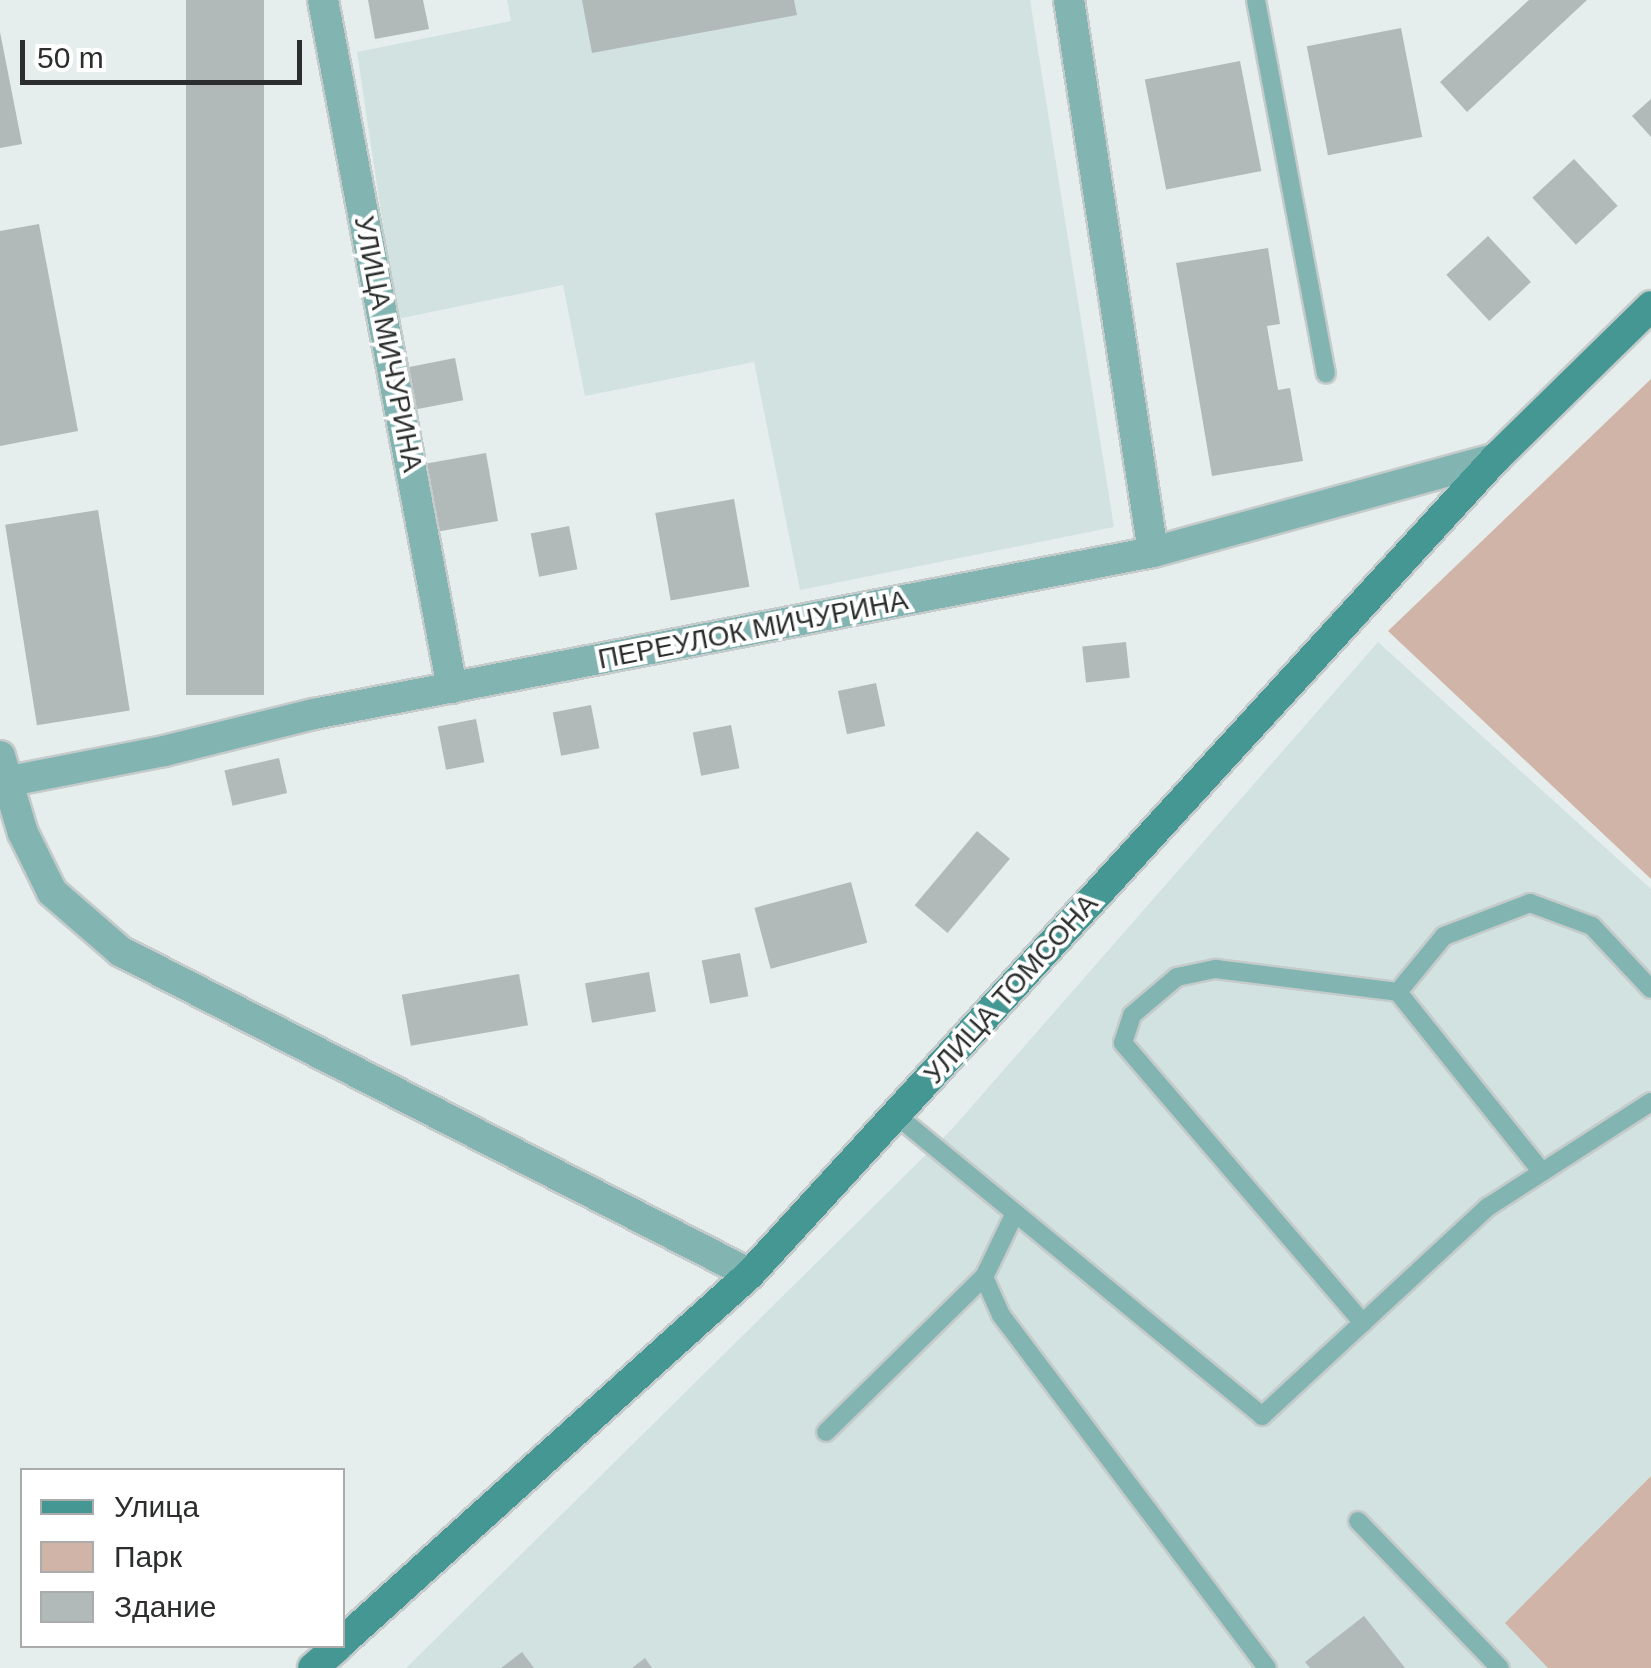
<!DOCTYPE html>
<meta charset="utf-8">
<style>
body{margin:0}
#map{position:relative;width:1651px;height:1668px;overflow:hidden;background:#e6eeed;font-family:Helvetica,sans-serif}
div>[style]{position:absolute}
.built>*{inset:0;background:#d1e2e1}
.green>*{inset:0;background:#d0b4a8}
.building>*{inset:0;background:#b1b9b9;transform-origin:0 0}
.roads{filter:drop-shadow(2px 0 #c4cbca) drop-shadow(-2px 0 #c4cbca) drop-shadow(0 2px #c4cbca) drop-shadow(0 -2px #c4cbca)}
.lane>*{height:18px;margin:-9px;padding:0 9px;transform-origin:9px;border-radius:9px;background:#82b4b1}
.street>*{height:30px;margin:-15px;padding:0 15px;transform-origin:15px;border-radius:15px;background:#82b4b1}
.secondary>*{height:30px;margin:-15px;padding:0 15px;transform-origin:15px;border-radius:15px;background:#459794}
span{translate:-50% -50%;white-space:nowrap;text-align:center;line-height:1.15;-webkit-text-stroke:8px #fff;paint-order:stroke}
.street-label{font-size:28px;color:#2b2e2d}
.legend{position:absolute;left:20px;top:1468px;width:325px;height:180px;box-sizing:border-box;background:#fff;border:2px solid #aaabab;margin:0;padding:12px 18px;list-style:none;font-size:30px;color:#2b2e2d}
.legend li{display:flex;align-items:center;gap:20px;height:50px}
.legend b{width:50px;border:2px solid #aaabab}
.scale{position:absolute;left:20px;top:40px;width:282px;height:45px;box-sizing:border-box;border:5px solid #2b2e2d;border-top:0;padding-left:12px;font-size:30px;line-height:35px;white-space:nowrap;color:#2b2e2d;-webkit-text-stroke:8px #fff;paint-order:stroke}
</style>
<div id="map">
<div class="built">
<i style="clip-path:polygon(507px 0,1030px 0,1114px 527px,800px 590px,754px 362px,585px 396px,563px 285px,397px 319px,357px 52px,511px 21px)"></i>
<i style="clip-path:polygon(1378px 642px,1651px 889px,1651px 1476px,1506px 1623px,1548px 1668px,406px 1668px,952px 1129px)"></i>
</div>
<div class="green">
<i style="clip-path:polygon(1651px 379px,1651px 879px,1388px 631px)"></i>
<i style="clip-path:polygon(1651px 1476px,1651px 1668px,1548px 1668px,1505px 1623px)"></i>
</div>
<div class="building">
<i style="left:186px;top:0;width:78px;height:695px"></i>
<i style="clip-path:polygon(368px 0,423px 0,429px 29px,375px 39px)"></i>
<i style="clip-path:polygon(582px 0,794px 0,797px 15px,592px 53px)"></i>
<i style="clip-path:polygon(1529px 0,1587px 0,1467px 112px,1440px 82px)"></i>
<i style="left:1401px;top:28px;width:111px;height:96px;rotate:79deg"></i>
<i style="clip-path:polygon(0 32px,22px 144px,0 148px)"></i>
<i style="left:1240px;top:61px;width:112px;height:97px;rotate:79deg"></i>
<i style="clip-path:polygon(1651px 99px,1651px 137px,1632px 116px)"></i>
<i style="left:1574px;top:159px;width:64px;height:57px;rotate:47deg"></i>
<i style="clip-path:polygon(39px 224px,78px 431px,0 446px,0 231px)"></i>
<i style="left:1488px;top:236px;width:63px;height:57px;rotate:47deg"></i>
<i style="clip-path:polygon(1268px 248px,1280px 324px,1267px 326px,1278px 390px,1290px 388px,1303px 461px,1212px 476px,1176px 263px)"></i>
<i style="left:455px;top:358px;width:43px;height:57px;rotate:79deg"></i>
<i style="left:486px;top:453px;width:69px;height:62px;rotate:80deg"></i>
<i style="left:734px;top:499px;width:89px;height:80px;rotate:80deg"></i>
<i style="left:98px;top:510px;width:203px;height:94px;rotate:81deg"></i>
<i style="left:569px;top:526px;width:44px;height:39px;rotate:79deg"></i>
<i style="left:1126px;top:642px;width:36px;height:44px;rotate:84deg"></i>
<i style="left:876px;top:683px;width:44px;height:39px;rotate:78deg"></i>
<i style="left:591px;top:705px;width:44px;height:39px;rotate:79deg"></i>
<i style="left:476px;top:719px;width:44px;height:39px;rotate:79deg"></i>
<i style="left:731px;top:725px;width:44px;height:39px;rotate:79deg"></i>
<i style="left:279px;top:758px;width:36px;height:56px;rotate:77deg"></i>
<i style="left:977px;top:831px;width:43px;height:97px;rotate:40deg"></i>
<i style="left:851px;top:882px;width:63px;height:100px;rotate:75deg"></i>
<i style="left:740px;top:953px;width:44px;height:39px;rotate:79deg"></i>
<i style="left:649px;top:972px;width:40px;height:65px;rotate:80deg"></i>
<i style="left:519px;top:974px;width:52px;height:119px;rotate:80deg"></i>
<i style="clip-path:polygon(1364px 1616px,1405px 1668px,1310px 1668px,1305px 1662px)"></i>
<i style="clip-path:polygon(522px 1652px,534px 1668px,501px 1668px)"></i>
<i style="clip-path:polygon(645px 1658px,652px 1668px,632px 1668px)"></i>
</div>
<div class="roads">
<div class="lane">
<i style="left:1256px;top:0;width:380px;rotate:79.4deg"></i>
<i style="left:896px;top:1115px;width:474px;rotate:39.4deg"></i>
<i style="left:1262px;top:1416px;width:308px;rotate:-42.8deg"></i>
<i style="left:1488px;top:1207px;width:194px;rotate:-32.8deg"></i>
<i style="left:1542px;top:1172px;width:231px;rotate:-128.7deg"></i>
<i style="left:1398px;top:992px;width:72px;rotate:-50.6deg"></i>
<i style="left:1444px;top:936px;width:92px;rotate:-21deg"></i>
<i style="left:1530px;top:903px;width:66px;rotate:20.4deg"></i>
<i style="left:1592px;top:926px;width:86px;rotate:46.9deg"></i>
<i style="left:1015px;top:1213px;width:71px;rotate:115.8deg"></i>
<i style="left:984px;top:1277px;width:42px;rotate:65.9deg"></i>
<i style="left:1001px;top:1315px;width:442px;rotate:53deg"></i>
<i style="left:1363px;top:1323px;width:369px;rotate:-130.6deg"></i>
<i style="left:1123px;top:1043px;width:29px;rotate:-72deg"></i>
<i style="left:1132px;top:1015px;width:59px;rotate:-40.2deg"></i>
<i style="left:1177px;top:977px;width:40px;rotate:-12deg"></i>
<i style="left:1216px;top:969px;width:183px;rotate:7.2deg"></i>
<i style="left:826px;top:1432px;width:221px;rotate:-44.5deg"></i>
<i style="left:1358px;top:1521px;width:204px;rotate:46deg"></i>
</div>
<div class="street">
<i style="left:323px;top:0;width:700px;rotate:79.38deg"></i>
<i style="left:1069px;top:0;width:558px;rotate:81.35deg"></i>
<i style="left:0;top:756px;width:80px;rotate:73.4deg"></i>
<i style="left:23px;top:833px;width:66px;rotate:63.8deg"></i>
<i style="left:52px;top:892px;width:90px;rotate:40.9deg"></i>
<i style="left:120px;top:951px;width:708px;rotate:27.14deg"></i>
<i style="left:5px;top:782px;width:162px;rotate:-11deg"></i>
<i style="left:164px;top:751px;width:154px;rotate:-13.9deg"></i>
<i style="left:314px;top:714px;width:854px;rotate:-10.93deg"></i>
<i style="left:1153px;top:552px;width:356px;rotate:-15.3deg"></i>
</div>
<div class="secondary">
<i style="left:342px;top:1642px;width:549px;rotate:-42.05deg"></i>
<i style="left:750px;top:1274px;width:1106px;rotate:-47.57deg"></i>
<i style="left:1496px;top:458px;width:217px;rotate:-44.4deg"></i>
<i style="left:313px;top:1668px;width:33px;rotate:-41deg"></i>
</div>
</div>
<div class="street-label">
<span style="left:388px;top:344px;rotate:79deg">УЛИЦА МИЧУРИНА</span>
<span style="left:753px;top:630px;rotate:-11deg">ПЕРЕУЛОК МИЧУРИНА</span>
<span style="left:1011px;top:989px;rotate:-48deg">УЛИЦА ТОМСОНА</span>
</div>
<ul class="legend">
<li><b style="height:12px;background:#459794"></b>Улица</li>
<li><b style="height:28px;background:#d0b4a8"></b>Парк</li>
<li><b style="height:28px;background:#b1b9b9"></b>Здание</li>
</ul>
<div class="scale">50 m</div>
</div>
